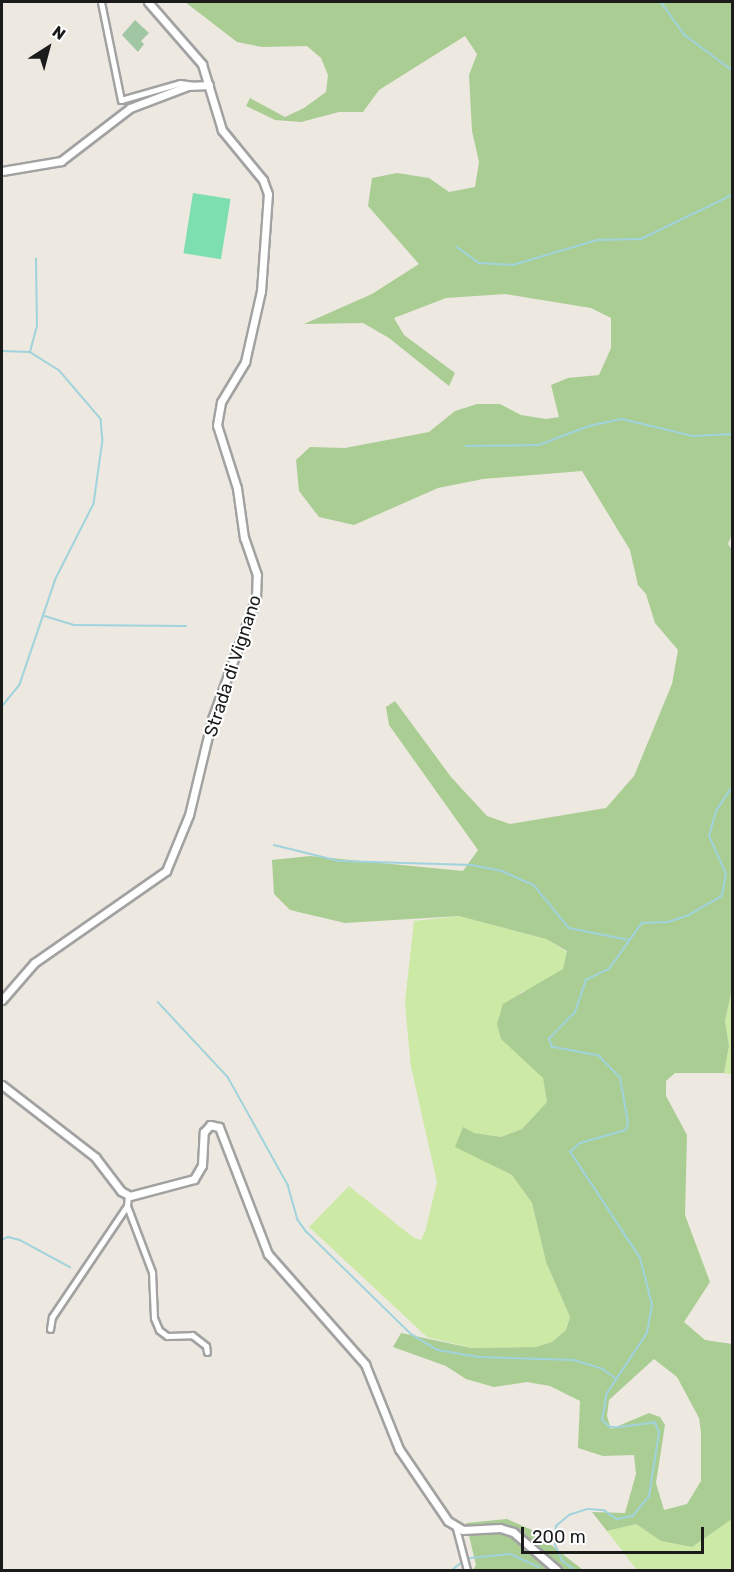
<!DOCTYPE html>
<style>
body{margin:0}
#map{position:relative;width:734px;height:1572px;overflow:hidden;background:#ede8e0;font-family:Rubik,sans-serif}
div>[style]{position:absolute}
.grass>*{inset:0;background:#cce9a5}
.forest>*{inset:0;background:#aacd94}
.cemetery>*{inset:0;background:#a1c6a4}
.pitch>*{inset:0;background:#7ddeb0;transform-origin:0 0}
.stream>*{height:1.5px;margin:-0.75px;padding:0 0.75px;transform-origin:0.75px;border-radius:0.75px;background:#a0d3dc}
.roads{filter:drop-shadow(2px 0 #a2a2a2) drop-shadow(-2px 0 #a2a2a2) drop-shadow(0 2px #a2a2a2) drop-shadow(0 -2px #a2a2a2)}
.minor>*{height:5px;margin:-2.5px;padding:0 2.5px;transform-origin:2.5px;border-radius:2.5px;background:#fff}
.tertiary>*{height:7px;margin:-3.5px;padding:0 3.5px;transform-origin:3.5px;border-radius:3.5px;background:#fff}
span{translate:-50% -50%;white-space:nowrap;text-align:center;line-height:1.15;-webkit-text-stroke:4.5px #fff;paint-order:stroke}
.street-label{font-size:18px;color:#1b1b1b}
.frame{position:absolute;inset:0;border:3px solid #1b1b1b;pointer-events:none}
.north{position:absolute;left:18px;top:18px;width:60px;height:60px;-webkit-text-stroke:4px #fff;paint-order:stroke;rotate:36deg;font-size:16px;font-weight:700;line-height:24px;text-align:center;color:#1b1b1b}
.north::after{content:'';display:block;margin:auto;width:21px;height:27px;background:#1b1b1b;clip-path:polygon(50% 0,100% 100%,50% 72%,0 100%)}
.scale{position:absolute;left:521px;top:1527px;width:183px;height:27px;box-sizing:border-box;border:3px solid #1b1b1b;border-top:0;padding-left:8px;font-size:18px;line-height:21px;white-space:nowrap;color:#1b1b1b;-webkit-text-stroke:4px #fff;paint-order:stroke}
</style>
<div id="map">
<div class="grass">
<i style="clip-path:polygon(459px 916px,546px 939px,567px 952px,563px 969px,542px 985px,521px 992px,501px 1039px,537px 1069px,543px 1078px,547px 1102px,522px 1129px,501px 1137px,474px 1133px,470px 1154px,512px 1175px,532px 1203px,546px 1262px,570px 1317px,566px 1330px,552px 1342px,536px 1347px,471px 1348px,427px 1337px,309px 1227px,349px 1186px,414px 1238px,421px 1240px,425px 1232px,437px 1182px,411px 1067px,407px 1026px,405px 1002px,414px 921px)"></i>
<i style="clip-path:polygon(732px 989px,732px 1074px,724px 1073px,729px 1046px,725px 1021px)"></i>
<i style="clip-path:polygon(732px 1519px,732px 1570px,637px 1570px,607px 1531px,636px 1524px,661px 1541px,692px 1547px)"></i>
</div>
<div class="forest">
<i style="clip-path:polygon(evenodd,185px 2px,732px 2px,732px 534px,728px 544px,732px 550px,732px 989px,725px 1021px,729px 1046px,724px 1073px,675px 1073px,666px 1081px,666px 1096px,687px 1135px,685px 1215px,710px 1282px,684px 1322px,705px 1340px,732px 1344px,732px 1519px,692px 1547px,661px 1541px,636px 1524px,607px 1531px,592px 1512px,625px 1513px,636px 1474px,634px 1455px,603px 1456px,578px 1448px,580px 1401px,550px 1386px,527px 1382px,494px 1387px,466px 1379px,446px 1366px,393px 1347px,401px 1333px,471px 1348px,536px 1347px,552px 1342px,566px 1330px,570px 1317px,546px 1262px,532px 1203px,512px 1175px,455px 1147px,463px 1127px,474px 1133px,501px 1137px,522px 1129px,547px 1102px,543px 1078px,501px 1039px,497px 1024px,503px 1004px,563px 969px,567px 951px,546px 939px,459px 916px,345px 923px,290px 910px,274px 894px,272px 860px,310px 856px,463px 871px,478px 850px,389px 725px,386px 707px,395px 701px,451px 777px,487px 816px,510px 824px,606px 808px,634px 776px,672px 684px,678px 650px,655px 623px,646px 594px,638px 585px,630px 550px,582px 471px,483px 479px,438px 488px,354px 525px,319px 517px,299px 491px,296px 460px,310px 447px,345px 448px,429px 432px,455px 411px,477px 404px,500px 404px,521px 415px,546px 419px,559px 417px,551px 385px,568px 378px,599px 375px,611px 348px,611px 318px,591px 308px,505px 294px,446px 298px,394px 318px,404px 335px,455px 373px,449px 386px,389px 338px,363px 323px,304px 324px,372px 294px,419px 264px,368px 206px,372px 178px,397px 173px,429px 178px,449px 192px,475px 187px,479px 162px,472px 131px,469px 75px,477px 54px,465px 36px,379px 90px,363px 112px,339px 112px,301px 122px,275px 120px,246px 106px,250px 98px,285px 117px,304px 108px,326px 92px,328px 75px,321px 58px,307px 46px,262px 47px,237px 42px,185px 2px,654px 1359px,677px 1377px,699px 1418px,701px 1432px,701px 1481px,687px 1504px,664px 1510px,656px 1483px,665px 1425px,660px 1417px,649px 1413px,611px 1429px,607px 1416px,609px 1400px,654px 1359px)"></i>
<i style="clip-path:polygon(507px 1519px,532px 1530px,583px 1570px,473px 1570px,476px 1565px,466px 1523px)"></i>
</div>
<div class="cemetery">
<i style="clip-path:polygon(135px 20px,149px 33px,141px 41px,144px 44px,138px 52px,122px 35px)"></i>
</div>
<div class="pitch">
<i style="left:193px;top:193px;width:38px;height:61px;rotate:9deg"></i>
</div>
<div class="stream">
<i style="left:661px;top:2px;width:41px;rotate:54deg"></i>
<i style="left:685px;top:35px;width:59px;rotate:36.7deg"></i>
<i style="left:457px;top:247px;width:27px;rotate:36deg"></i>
<i style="left:479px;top:263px;width:34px;rotate:3deg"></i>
<i style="left:513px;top:265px;width:88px;rotate:-16.6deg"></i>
<i style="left:597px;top:240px;width:44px;rotate:-1.3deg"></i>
<i style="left:641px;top:239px;width:101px;rotate:-25.8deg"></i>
<i style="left:2px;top:351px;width:28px;rotate:2deg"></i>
<i style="left:30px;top:352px;width:34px;rotate:32deg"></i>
<i style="left:59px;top:370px;width:65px;rotate:49.4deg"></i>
<i style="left:101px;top:419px;width:21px;rotate:85deg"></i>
<i style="left:103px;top:440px;width:65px;rotate:98deg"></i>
<i style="left:94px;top:504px;width:84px;rotate:116.9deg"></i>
<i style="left:56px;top:579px;width:112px;rotate:108.8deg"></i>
<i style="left:20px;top:685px;width:28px;rotate:129deg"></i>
<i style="left:30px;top:352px;width:27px;rotate:-75deg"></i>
<i style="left:37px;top:326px;width:67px;rotate:-90.9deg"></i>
<i style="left:466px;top:446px;width:73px;rotate:-0.8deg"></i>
<i style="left:539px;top:445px;width:53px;rotate:-20.8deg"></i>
<i style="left:589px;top:426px;width:34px;rotate:-12deg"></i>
<i style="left:622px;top:419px;width:73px;rotate:13.5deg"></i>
<i style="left:693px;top:436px;width:39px;rotate:-3deg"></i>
<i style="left:45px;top:616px;width:31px;rotate:17deg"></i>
<i style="left:75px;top:625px;width:111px;rotate:0.5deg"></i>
<i style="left:274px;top:845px;width:67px;rotate:13.8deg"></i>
<i style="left:339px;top:861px;width:133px;rotate:1.7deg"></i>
<i style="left:472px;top:865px;width:31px;rotate:11deg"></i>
<i style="left:502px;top:871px;width:35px;rotate:24deg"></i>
<i style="left:534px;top:885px;width:55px;rotate:50.9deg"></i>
<i style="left:569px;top:928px;width:61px;rotate:11.3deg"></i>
<i style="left:158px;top:1002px;width:103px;rotate:47deg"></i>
<i style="left:228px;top:1077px;width:124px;rotate:60.9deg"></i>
<i style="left:288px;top:1185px;width:36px;rotate:74deg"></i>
<i style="left:298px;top:1220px;width:14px;rotate:54deg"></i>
<i style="left:306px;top:1231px;width:147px;rotate:44.4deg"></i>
<i style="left:411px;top:1334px;width:31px;rotate:31deg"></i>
<i style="left:438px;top:1350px;width:42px;rotate:9.7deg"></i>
<i style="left:479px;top:1357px;width:95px;rotate:1.8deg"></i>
<i style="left:574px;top:1360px;width:30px;rotate:17deg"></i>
<i style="left:603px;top:1369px;width:17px;rotate:36deg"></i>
<i style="left:2px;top:1240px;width:7px;rotate:-27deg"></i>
<i style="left:8px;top:1237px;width:12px;rotate:14deg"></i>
<i style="left:20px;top:1240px;width:57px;rotate:28.4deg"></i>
<i style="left:470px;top:1558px;width:41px;rotate:-5.6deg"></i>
<i style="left:511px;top:1554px;width:31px;rotate:25deg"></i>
<i style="left:452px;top:1570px;width:11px;rotate:-38deg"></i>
<i style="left:574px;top:1570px;width:15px;rotate:-143deg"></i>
<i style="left:562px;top:1561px;width:17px;rotate:-114deg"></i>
<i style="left:555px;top:1545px;width:19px;rotate:-87deg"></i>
<i style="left:556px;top:1526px;width:17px;rotate:-40deg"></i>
<i style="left:569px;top:1515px;width:20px;rotate:-18deg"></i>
<i style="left:588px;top:1509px;width:16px;rotate:4deg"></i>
<i style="left:604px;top:1510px;width:16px;rotate:35deg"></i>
<i style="left:617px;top:1519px;width:16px;rotate:-11deg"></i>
<i style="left:633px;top:1516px;width:26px;rotate:-51deg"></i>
<i style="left:649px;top:1496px;width:64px;rotate:-81deg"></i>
<i style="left:659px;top:1433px;width:11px;rotate:-112deg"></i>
<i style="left:655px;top:1423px;width:38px;rotate:173deg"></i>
<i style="left:617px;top:1428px;width:8px;rotate:-173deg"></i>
<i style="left:609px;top:1427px;width:10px;rotate:-135deg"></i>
<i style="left:602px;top:1420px;width:27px;rotate:-80deg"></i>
<i style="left:607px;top:1393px;width:72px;rotate:-56.3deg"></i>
<i style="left:647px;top:1333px;width:28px;rotate:-80deg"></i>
<i style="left:652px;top:1305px;width:49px;rotate:-104.3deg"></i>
<i style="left:640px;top:1258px;width:127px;rotate:-123.4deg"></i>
<i style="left:570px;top:1152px;width:13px;rotate:-42deg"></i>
<i style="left:580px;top:1143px;width:48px;rotate:-15.8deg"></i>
<i style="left:626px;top:1130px;width:7px;rotate:-74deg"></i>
<i style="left:628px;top:1123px;width:46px;rotate:-100.1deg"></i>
<i style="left:620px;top:1078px;width:30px;rotate:-134deg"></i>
<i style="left:599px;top:1056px;width:48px;rotate:-169.2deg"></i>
<i style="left:552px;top:1047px;width:9px;rotate:-111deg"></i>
<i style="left:549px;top:1039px;width:37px;rotate:-46deg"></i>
<i style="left:575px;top:1012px;width:34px;rotate:-71deg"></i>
<i style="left:586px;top:980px;width:25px;rotate:-26deg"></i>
<i style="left:609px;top:969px;width:57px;rotate:-54.3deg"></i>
<i style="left:642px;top:923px;width:26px;rotate:-2deg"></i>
<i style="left:668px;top:922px;width:22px;rotate:-18deg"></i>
<i style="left:689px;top:915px;width:38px;rotate:-30deg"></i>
<i style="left:722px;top:896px;width:22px;rotate:-80deg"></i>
<i style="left:726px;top:874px;width:42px;rotate:-114.1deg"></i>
<i style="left:709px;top:836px;width:26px;rotate:-74deg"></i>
<i style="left:716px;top:811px;width:29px;rotate:-56deg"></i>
</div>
<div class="roads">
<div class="minor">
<i style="left:101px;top:2px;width:100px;rotate:78.5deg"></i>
<i style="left:121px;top:100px;width:61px;rotate:-16.1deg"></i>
<i style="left:180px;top:83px;width:14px;rotate:8deg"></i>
<i style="left:128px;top:1196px;width:10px;rotate:96deg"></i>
<i style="left:127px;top:1206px;width:71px;rotate:69.3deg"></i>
<i style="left:152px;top:1272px;width:46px;rotate:87.5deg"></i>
<i style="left:154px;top:1318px;width:13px;rotate:67deg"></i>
<i style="left:159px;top:1330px;width:10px;rotate:37deg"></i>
<i style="left:167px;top:1336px;width:25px;rotate:-2deg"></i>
<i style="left:192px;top:1335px;width:18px;rotate:38deg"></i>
<i style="left:206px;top:1346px;width:6px;rotate:81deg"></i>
<i style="left:50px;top:1329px;width:12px;rotate:-81deg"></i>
<i style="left:52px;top:1317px;width:134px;rotate:-56deg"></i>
<i style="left:456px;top:1528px;width:43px;rotate:75.3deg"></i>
</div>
<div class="tertiary">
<i style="left:2px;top:171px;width:60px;rotate:-9.6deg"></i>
<i style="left:61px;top:161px;width:87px;rotate:-37.5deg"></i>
<i style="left:130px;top:108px;width:62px;rotate:-20.8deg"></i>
<i style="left:188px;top:86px;width:21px;rotate:-3deg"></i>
<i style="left:2px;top:1000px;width:49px;rotate:-49.1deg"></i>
<i style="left:34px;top:963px;width:161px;rotate:-34.9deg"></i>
<i style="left:166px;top:871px;width:61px;rotate:-67.7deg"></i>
<i style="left:189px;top:815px;width:99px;rotate:-76.5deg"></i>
<i style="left:212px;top:719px;width:129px;rotate:-70deg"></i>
<i style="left:256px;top:598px;width:23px;rotate:-88deg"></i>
<i style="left:257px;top:575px;width:39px;rotate:-109deg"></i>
<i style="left:244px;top:538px;width:50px;rotate:-98deg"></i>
<i style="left:237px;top:488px;width:66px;rotate:-107.6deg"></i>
<i style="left:217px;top:425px;width:23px;rotate:-80deg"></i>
<i style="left:221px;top:402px;width:47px;rotate:-59deg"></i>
<i style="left:245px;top:362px;width:73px;rotate:-77.3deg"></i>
<i style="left:261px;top:291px;width:97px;rotate:-85.9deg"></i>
<i style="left:268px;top:194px;width:15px;rotate:-110deg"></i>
<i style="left:263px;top:180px;width:65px;rotate:-129.4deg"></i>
<i style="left:222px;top:130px;width:69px;rotate:-106.9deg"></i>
<i style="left:202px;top:64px;width:82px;rotate:-131.1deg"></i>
<i style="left:2px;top:1085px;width:118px;rotate:37.7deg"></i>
<i style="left:95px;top:1157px;width:43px;rotate:52.6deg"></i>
<i style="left:121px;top:1191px;width:10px;rotate:29deg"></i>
<i style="left:130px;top:1196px;width:66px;rotate:-14.9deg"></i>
<i style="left:194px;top:1179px;width:16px;rotate:-60deg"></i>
<i style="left:202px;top:1165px;width:33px;rotate:-87deg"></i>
<i style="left:204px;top:1132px;width:9px;rotate:-49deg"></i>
<i style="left:210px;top:1125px;width:9px;rotate:13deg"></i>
<i style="left:219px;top:1127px;width:136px;rotate:68.9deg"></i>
<i style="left:268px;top:1254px;width:147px;rotate:48.6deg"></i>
<i style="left:365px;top:1364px;width:92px;rotate:68.2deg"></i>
<i style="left:399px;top:1449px;width:87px;rotate:55.8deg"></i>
<i style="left:448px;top:1521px;width:17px;rotate:31deg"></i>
<i style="left:463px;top:1530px;width:37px;rotate:-3deg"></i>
<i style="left:500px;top:1528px;width:14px;rotate:17deg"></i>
<i style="left:513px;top:1532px;width:58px;rotate:40.8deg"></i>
</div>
</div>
<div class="street-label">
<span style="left:233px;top:666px;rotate:-72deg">Strada di Vignano</span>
</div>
<div class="frame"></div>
<div class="north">N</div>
<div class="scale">200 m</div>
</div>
